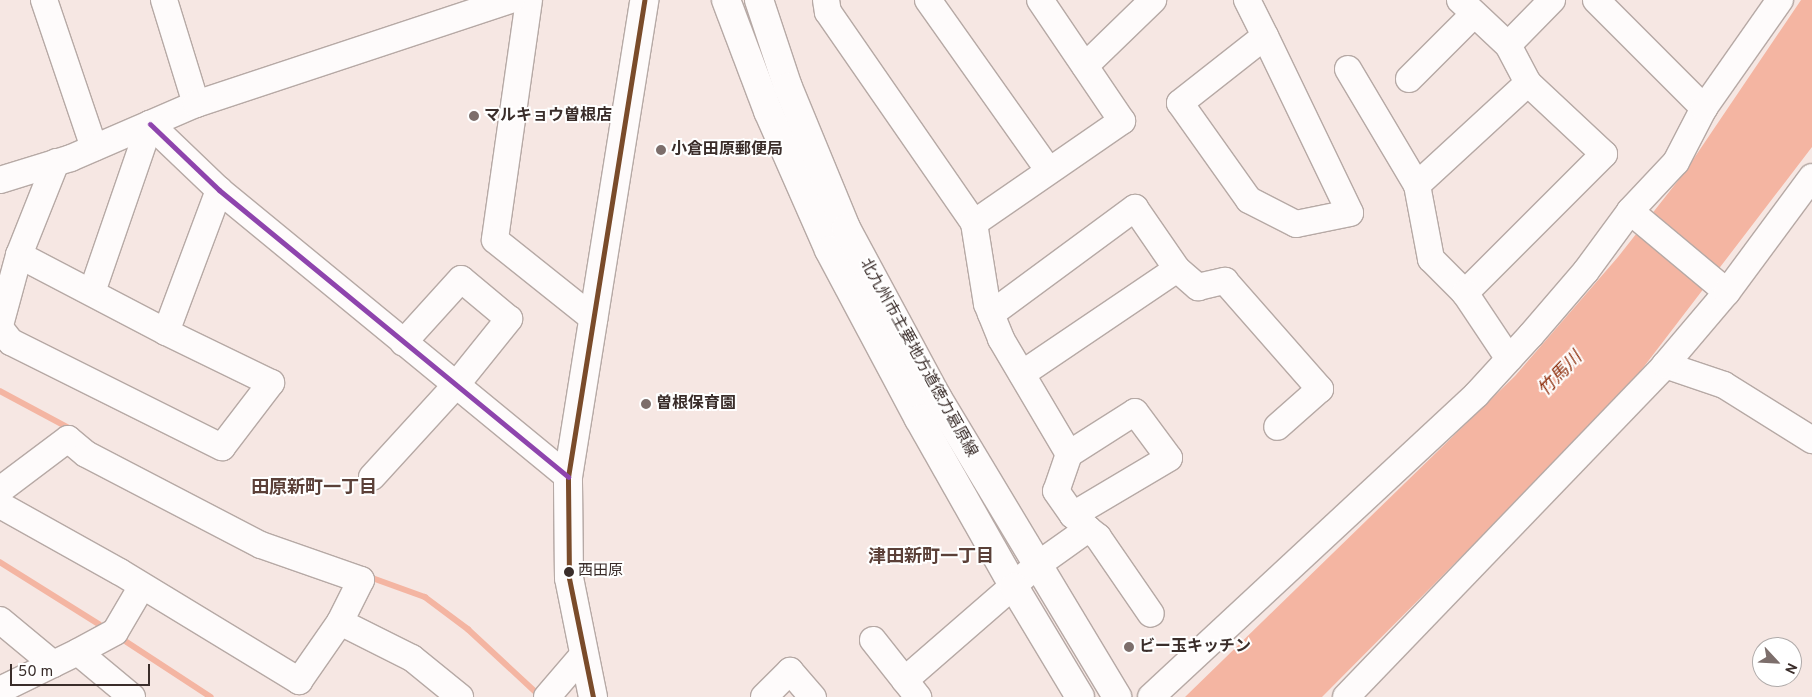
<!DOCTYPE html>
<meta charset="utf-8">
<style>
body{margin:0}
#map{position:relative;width:1812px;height:697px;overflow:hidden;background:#f6e7e3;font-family:Overpass,"Noto Sans JP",sans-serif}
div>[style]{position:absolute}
.water>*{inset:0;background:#f4b5a2}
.stream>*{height:5.5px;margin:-2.75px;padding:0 2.75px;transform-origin:2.75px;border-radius:2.75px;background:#f4b5a2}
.roads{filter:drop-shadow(1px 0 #b6a9a5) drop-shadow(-1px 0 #b6a9a5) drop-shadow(0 1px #b6a9a5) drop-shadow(0 -1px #b6a9a5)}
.minor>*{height:26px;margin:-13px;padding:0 13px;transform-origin:13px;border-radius:13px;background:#fefbfb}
.major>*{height:28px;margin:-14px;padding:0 14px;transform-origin:14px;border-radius:14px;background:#fefbfb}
.bus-1>*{height:5px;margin:-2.5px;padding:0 2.5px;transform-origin:2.5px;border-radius:2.5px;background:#7a4b2a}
.bus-2>*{height:5px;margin:-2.5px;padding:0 2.5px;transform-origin:2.5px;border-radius:2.5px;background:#8e44ad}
.dots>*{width:14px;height:14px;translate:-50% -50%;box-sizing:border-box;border:2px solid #fff;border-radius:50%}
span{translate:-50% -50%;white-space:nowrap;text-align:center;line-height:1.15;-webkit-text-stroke:4px #fff;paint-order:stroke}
.bus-label{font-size:15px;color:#3a2d2a}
.left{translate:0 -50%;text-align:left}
.poi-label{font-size:16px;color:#3a2d2a;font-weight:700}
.street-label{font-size:16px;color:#3a2d2a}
.water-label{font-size:18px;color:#8e2f0d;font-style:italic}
.neighbourhood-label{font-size:18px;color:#5b4038;font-weight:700}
.north{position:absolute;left:1752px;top:637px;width:50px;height:50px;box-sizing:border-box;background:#fff;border:1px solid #b0abaa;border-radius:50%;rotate:115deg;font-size:14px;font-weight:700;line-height:20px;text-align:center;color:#3a2d2a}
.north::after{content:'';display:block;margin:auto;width:18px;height:22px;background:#7c6e6b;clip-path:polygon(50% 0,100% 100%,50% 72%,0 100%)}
.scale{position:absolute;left:10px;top:664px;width:140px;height:22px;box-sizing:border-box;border:2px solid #3a2d2a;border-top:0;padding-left:6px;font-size:15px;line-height:18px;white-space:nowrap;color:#3a2d2a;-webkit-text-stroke:4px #fff;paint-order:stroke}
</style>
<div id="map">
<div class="water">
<i style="clip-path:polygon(1801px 0,1812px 0,1812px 147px,1623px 394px,1322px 697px,1185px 697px,1515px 376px,1618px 257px,1684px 173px)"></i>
</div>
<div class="stream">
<i style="left:0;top:391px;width:83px;rotate:28.1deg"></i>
<i style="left:0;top:562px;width:117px;rotate:32.1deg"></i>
<i style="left:367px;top:576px;width:62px;rotate:19.9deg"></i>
<i style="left:425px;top:597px;width:54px;rotate:36.7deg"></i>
<i style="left:468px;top:629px;width:98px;rotate:42.9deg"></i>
<i style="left:127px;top:642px;width:100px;rotate:33.2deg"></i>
</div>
<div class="roads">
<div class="minor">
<i style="left:44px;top:0;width:156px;rotate:71.3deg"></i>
<i style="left:164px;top:0;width:109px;rotate:72.9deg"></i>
<i style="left:529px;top:0;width:242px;rotate:98.1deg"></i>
<i style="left:495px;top:240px;width:127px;rotate:38.6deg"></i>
<i style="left:826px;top:0;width:12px;rotate:81deg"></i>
<i style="left:828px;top:12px;width:257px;rotate:55.3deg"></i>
<i style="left:974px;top:223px;width:82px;rotate:80.9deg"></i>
<i style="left:987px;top:304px;width:38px;rotate:68deg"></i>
<i style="left:1001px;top:339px;width:134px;rotate:59.4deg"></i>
<i style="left:1069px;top:454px;width:39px;rotate:109deg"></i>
<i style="left:1056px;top:491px;width:29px;rotate:55deg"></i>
<i style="left:1073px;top:515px;width:21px;rotate:43deg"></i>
<i style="left:1088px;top:529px;width:64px;rotate:144.6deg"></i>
<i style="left:1036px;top:566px;width:174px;rotate:139deg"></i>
<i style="left:928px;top:0;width:209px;rotate:54.7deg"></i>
<i style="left:1247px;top:0;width:40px;rotate:63.4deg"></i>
<i style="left:1460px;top:0;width:66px;rotate:43.2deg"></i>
<i style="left:1508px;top:45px;width:63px;rotate:-45.6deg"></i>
<i style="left:1596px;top:0;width:153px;rotate:45deg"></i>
<i style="left:1265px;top:36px;width:196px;rotate:64.3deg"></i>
<i style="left:1350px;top:213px;width:55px;rotate:168.5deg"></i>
<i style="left:1296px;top:224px;width:53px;rotate:-152.9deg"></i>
<i style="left:1249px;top:200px;width:119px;rotate:-125.4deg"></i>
<i style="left:1180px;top:103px;width:108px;rotate:-38.2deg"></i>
<i style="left:1508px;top:45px;width:43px;rotate:62.2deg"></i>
<i style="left:1528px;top:83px;width:104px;rotate:43.1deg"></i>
<i style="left:1604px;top:154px;width:197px;rotate:135deg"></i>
<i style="left:1465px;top:293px;width:48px;rotate:-135deg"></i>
<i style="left:1431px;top:259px;width:75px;rotate:-100.7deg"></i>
<i style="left:1417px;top:185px;width:151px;rotate:-42.6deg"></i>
<i style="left:1085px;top:66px;width:95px;rotate:-44.1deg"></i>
<i style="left:1348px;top:69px;width:135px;rotate:59.3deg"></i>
<i style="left:1409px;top:79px;width:92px;rotate:-45deg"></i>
<i style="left:150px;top:124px;width:95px;rotate:43.7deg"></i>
<i style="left:219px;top:190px;width:452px;rotate:39.4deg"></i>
<i style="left:0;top:180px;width:74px;rotate:-17.2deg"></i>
<i style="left:71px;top:158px;width:136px;rotate:-23.4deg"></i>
<i style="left:196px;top:104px;width:332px;rotate:-18.3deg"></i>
<i style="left:1630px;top:211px;width:126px;rotate:39.9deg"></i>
<i style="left:974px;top:223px;width:180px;rotate:-34.6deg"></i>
<i style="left:1122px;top:121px;width:146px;rotate:-124.1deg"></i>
<i style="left:19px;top:255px;width:166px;rotate:27.6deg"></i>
<i style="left:1177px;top:269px;width:28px;rotate:41deg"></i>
<i style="left:1198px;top:287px;width:28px;rotate:-13deg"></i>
<i style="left:1225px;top:281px;width:144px;rotate:48.7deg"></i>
<i style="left:1320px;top:389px;width:57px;rotate:138.5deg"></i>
<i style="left:92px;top:292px;width:178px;rotate:-71deg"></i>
<i style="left:1465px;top:293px;width:79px;rotate:56.3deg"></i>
<i style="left:991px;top:314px;width:179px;rotate:-36.4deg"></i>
<i style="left:1135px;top:208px;width:74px;rotate:55.5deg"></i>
<i style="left:1177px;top:269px;width:187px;rotate:145.9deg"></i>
<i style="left:0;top:325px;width:73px;rotate:-74.8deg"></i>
<i style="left:19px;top:255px;width:100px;rotate:-68.3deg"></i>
<i style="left:0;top:328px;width:18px;rotate:52deg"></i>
<i style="left:11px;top:342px;width:236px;rotate:26.5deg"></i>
<i style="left:222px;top:447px;width:81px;rotate:-52.6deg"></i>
<i style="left:271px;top:383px;width:117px;rotate:-154.1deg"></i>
<i style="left:166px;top:332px;width:152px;rotate:-69.5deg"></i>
<i style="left:1665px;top:365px;width:62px;rotate:18.7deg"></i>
<i style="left:1724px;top:385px;width:104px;rotate:32deg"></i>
<i style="left:1069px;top:454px;width:78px;rotate:-32.5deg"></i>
<i style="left:1135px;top:412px;width:57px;rotate:53.5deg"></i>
<i style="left:1169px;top:458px;width:112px;rotate:149.3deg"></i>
<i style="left:372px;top:477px;width:125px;rotate:-47.6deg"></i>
<i style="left:456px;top:385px;width:85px;rotate:-51.2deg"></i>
<i style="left:509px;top:319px;width:62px;rotate:-140.2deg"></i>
<i style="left:461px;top:279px;width:86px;rotate:132.2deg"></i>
<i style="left:0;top:490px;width:85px;rotate:-36.9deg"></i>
<i style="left:68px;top:439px;width:23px;rotate:40deg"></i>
<i style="left:86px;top:454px;width:197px;rotate:27.5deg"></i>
<i style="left:261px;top:545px;width:106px;rotate:19.3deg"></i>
<i style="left:361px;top:580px;width:47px;rotate:116.6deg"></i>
<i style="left:0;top:505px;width:137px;rotate:29.2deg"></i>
<i style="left:120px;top:572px;width:210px;rotate:31.3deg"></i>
<i style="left:299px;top:681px;width:72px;rotate:-55.2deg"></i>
<i style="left:340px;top:622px;width:80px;rotate:26.6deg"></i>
<i style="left:412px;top:658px;width:62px;rotate:39.1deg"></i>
<i style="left:1088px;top:529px;width:13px;rotate:39deg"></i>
<i style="left:1098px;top:537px;width:93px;rotate:55.5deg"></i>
<i style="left:0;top:620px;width:69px;rotate:39.7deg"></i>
<i style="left:873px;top:640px;width:73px;rotate:51.7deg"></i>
<i style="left:0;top:690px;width:87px;rotate:-26deg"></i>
<i style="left:132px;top:697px;width:70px;rotate:-140.2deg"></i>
<i style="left:78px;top:652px;width:42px;rotate:-28.4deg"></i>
<i style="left:115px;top:632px;width:53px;rotate:-59.6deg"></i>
<i style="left:547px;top:697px;width:55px;rotate:-49.4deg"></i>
<i style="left:764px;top:697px;width:37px;rotate:-45deg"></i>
<i style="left:790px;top:671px;width:35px;rotate:49deg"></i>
<i style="left:1151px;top:697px;width:444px;rotate:-42.9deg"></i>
<i style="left:1476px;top:395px;width:81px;rotate:-47.5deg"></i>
<i style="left:1531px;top:335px;width:84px;rotate:-49.3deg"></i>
<i style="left:1586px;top:271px;width:74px;rotate:-53.7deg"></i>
<i style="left:1630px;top:211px;width:67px;rotate:-46.8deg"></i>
<i style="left:1676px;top:162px;width:61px;rotate:-62.6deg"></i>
<i style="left:1704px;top:108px;width:132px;rotate:-54.9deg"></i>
<i style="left:1346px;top:697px;width:460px;rotate:-46.1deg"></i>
<i style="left:1665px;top:365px;width:96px;rotate:-49.7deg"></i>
<i style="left:1727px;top:292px;width:143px;rotate:-53.5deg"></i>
</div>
<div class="major">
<i style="left:726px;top:0;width:119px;rotate:69.3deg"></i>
<i style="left:768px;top:111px;width:152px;rotate:66.3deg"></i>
<i style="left:829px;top:250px;width:191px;rotate:62deg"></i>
<i style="left:919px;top:419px;width:193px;rotate:60.5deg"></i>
<i style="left:1014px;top:587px;width:128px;rotate:59deg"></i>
<i style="left:759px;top:0;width:92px;rotate:71.6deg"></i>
<i style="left:788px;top:87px;width:152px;rotate:67.6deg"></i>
<i style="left:846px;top:228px;width:192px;rotate:61.7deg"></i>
<i style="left:937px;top:397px;width:350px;rotate:59deg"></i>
<i style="left:593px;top:697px;width:121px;rotate:-101.4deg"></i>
<i style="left:569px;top:578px;width:101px;rotate:-90.6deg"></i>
<i style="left:568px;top:477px;width:483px;rotate:-80.9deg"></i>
</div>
</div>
<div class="bus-1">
<i style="left:593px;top:697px;width:121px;rotate:-101.4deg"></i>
<i style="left:569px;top:578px;width:101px;rotate:-90.6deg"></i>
<i style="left:568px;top:477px;width:483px;rotate:-80.9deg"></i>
</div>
<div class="bus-2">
<i style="left:150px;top:124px;width:95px;rotate:43.7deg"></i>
<i style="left:219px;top:190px;width:452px;rotate:39.4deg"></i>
</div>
<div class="dots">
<i style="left:474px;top:116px;background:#7c6e6b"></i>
<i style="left:661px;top:150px;background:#7c6e6b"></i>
<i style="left:646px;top:404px;background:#7c6e6b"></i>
<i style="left:569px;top:572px;background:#3a2d2a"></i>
<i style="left:1129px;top:647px;background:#7c6e6b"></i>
</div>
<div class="bus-label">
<span class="left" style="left:578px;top:572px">西田原</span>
</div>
<div class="poi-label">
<span class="left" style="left:484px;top:116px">マルキョウ曽根店</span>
<span class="left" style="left:671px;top:150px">小倉田原郵便局</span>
<span class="left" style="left:656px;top:404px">曽根保育園</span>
<span class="left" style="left:1139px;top:647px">ビー玉キッチン</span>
</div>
<div class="street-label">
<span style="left:918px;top:358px;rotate:61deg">北九州市主要地方道徳力葛原線</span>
</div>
<div class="water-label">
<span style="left:1561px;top:375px;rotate:-46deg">竹馬川</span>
</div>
<div class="neighbourhood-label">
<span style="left:314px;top:489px">田原新町一丁目</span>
<span style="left:931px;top:558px">津田新町一丁目</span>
</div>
<div class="north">N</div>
<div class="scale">50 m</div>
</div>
